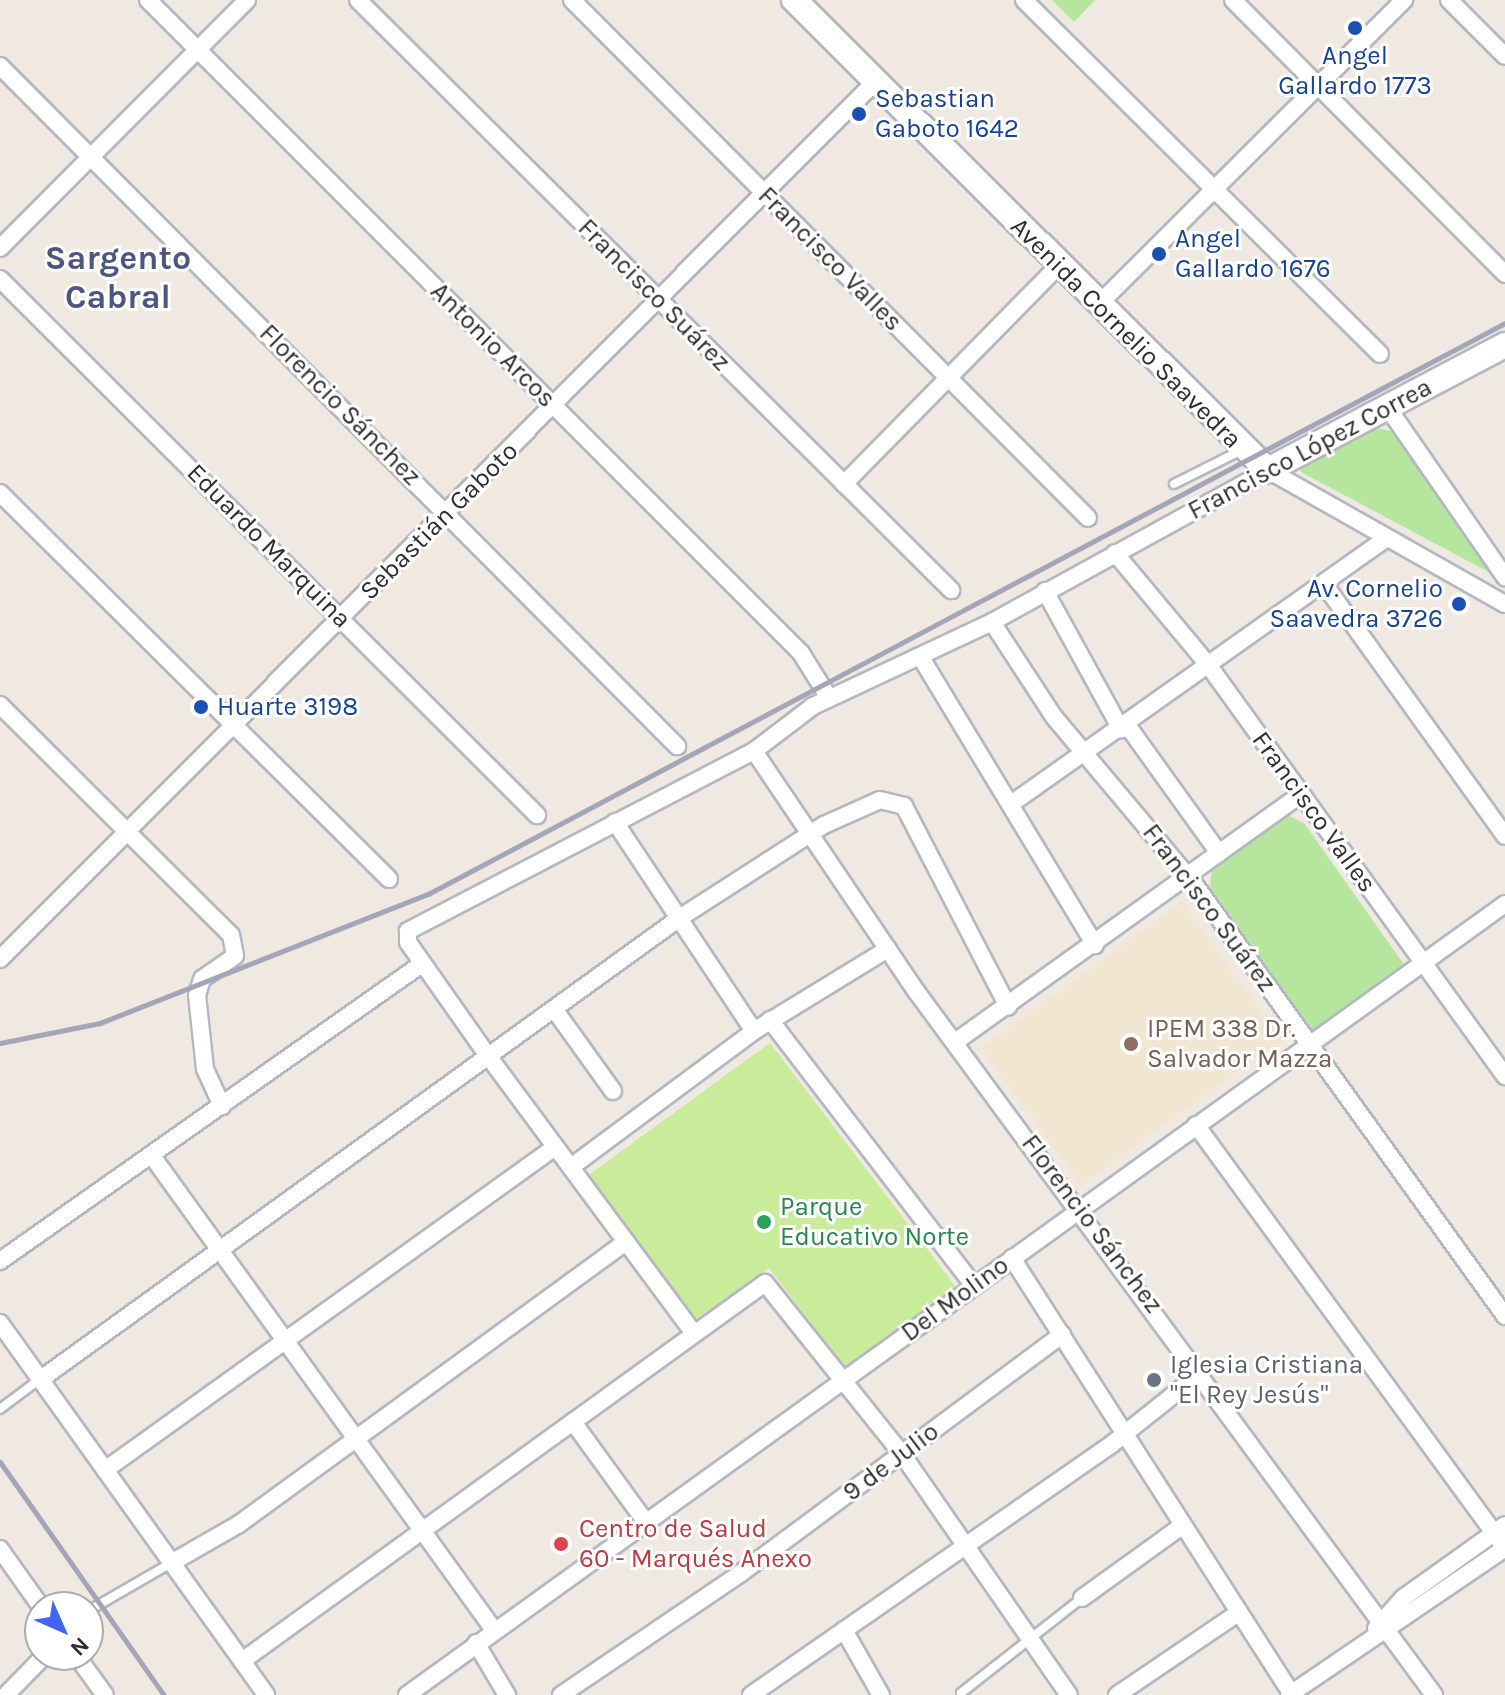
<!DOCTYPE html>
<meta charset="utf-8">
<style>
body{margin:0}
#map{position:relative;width:1505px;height:1695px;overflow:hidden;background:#efe9e1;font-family:Karla,sans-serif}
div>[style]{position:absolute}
.education>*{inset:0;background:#f0e6d1;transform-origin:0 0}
.green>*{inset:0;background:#b6e59e}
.pitch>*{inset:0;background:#c9ec9a}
.roads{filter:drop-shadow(2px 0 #b4b7c1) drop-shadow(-2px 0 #b4b7c1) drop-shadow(0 2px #b4b7c1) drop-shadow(0 -2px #b4b7c1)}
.service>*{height:8px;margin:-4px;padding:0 4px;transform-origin:4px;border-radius:4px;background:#fff}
.minor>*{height:16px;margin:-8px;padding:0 8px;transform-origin:8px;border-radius:8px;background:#fff}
.secondary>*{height:24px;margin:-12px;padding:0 12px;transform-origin:12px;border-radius:12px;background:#fff}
.rail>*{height:5px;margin:-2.5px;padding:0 2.5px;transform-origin:2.5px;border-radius:2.5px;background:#a3a6b8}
.dots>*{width:22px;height:22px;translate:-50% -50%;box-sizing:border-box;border:4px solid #fff;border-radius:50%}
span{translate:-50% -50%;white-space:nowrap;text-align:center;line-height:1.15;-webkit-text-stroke:6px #fff;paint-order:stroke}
.transit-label{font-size:26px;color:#164399}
.left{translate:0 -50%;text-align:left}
.right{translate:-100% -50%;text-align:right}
.street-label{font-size:26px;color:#2e2e2e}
.education-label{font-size:26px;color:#785e54}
.leisure-label{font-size:26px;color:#27864d}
.worship-label{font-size:26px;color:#5b616d}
.health-label{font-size:26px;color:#be3a42}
.district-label{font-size:34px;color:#4d5680;font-weight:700}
.north{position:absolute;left:24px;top:1591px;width:80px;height:80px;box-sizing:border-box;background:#fff;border:2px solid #ababab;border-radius:50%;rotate:135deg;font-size:22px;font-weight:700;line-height:32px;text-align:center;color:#2e2e2e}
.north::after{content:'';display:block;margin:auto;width:28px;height:36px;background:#4264fb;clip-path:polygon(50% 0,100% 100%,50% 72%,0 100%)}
</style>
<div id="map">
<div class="education">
<i style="left:1182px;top:902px;width:170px;height:248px;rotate:54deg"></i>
</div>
<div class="green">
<i style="clip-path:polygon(1052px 0,1095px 0,1074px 22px)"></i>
<i style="clip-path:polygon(1372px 427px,1391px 431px,1496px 576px,1301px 472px,1301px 463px)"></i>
<i style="clip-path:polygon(1287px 815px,1304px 823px,1405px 966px,1313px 1031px,1210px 887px,1212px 867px)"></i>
</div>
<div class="pitch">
<i style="clip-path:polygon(770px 1043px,956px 1287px,845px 1368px,769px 1268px,696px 1319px,586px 1177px)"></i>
</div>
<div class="roads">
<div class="service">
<i style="left:1174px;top:484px;width:76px;rotate:-26.6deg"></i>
<i style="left:0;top:1409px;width:50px;rotate:-36.9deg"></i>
<i style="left:88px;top:1611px;width:96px;rotate:-30deg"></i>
<i style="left:961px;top:1693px;width:154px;rotate:-38.1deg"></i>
</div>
<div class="minor">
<i style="left:148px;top:0;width:923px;rotate:45deg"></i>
<i style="left:801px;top:653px;width:53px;rotate:58.1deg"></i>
<i style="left:358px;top:0;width:837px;rotate:44.85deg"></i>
<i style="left:572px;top:0;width:731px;rotate:45.11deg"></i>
<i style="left:1024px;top:0;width:502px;rotate:44.84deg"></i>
<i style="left:1233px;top:0;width:386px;rotate:45.2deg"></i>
<i style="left:1449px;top:0;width:79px;rotate:45deg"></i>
<i style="left:0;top:66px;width:960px;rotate:45.13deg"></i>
<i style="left:0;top:248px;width:350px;rotate:-45.1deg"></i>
<i style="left:0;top:279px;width:759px;rotate:44.95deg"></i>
<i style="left:1099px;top:304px;width:431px;rotate:-44.9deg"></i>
<i style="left:1388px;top:408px;width:206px;rotate:55.3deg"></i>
<i style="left:844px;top:484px;width:307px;rotate:-45.5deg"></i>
<i style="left:0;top:493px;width:548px;rotate:44.78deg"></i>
<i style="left:1115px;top:553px;width:147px;rotate:50.2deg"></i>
<i style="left:1209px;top:666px;width:506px;rotate:54.17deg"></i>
<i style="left:1324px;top:584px;width:310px;rotate:54.3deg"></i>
<i style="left:1045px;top:591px;width:158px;rotate:61.2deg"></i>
<i style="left:992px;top:622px;width:113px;rotate:56.9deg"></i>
<i style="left:1054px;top:717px;width:219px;rotate:50deg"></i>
<i style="left:1195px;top:885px;width:531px;rotate:54.27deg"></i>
<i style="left:920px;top:656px;width:338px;rotate:58.8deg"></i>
<i style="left:0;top:705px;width:326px;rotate:44.9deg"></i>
<i style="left:231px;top:935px;width:21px;rotate:79deg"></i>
<i style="left:235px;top:956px;width:40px;rotate:145.1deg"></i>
<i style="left:202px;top:979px;width:17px;rotate:107deg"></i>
<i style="left:197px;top:995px;width:74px;rotate:83.8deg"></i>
<i style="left:205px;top:1069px;width:41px;rotate:65.3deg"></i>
<i style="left:1127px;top:725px;width:158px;rotate:54.3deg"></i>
<i style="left:754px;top:751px;width:290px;rotate:56deg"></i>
<i style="left:916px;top:991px;width:874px;rotate:53.65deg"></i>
<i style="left:1011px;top:804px;width:460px;rotate:-35.3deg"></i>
<i style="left:615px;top:822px;width:251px;rotate:56.4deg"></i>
<i style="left:0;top:959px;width:1239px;rotate:-45.07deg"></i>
<i style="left:554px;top:1009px;width:101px;rotate:54.3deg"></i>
<i style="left:770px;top:1020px;width:335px;rotate:52.5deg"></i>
<i style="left:955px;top:1042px;width:426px;rotate:-35.6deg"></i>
<i style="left:1196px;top:1125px;width:524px;rotate:53.85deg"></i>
<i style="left:152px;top:1156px;width:584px;rotate:54.19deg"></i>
<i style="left:571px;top:1167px;width:228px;rotate:-36.6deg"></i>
<i style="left:754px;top:1031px;width:157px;rotate:-31.5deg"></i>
<i style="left:1012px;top:1258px;width:517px;rotate:57.32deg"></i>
<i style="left:0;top:1261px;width:517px;rotate:-35.16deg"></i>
<i style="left:0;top:1323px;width:457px;rotate:54.4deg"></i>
<i style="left:693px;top:1332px;width:344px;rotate:-126.6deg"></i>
<i style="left:488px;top:1056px;width:139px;rotate:-125.1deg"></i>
<i style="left:408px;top:942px;width:11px;rotate:-90deg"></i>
<i style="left:408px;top:931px;width:390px;rotate:-27.5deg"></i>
<i style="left:754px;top:751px;width:74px;rotate:-37.3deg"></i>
<i style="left:813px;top:706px;width:198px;rotate:-25.1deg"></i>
<i style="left:992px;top:622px;width:315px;rotate:-28.8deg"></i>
<i style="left:1268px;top:470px;width:272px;rotate:29.5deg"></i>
<i style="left:41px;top:1379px;width:786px;rotate:-35.83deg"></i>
<i style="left:678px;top:919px;width:174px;rotate:-32.8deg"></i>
<i style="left:824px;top:825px;width:61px;rotate:-24.1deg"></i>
<i style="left:880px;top:800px;width:25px;rotate:14deg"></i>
<i style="left:904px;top:806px;width:226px;rotate:62.6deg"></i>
<i style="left:573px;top:1422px;width:122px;rotate:54deg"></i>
<i style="left:105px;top:1470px;width:554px;rotate:-35.67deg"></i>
<i style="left:0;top:1549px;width:71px;rotate:54.7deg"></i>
<i style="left:171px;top:1563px;width:78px;rotate:-29.8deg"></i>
<i style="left:239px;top:1524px;width:479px;rotate:-36.1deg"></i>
<i style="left:1082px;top:1598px;width:120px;rotate:-35.8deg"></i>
<i style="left:1376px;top:1628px;width:40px;rotate:-48deg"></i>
<i style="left:1403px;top:1598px;width:125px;rotate:-35.6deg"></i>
<i style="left:844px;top:1630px;width:75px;rotate:60.4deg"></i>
<i style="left:476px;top:1643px;width:61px;rotate:59.2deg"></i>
<i style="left:76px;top:1655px;width:49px;rotate:54.1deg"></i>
<i style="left:242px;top:1661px;width:645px;rotate:-35.86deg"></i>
<i style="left:765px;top:1283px;width:219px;rotate:51.3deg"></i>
<i style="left:902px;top:1454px;width:293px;rotate:55.3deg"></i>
<i style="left:6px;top:1695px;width:56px;rotate:-45.7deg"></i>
<i style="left:407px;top:1695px;width:1353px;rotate:-35.77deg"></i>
<i style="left:561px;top:1695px;width:217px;rotate:-34.1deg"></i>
<i style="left:741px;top:1573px;width:400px;rotate:-36.6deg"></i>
<i style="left:751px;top:1695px;width:440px;rotate:-34.8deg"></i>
<i style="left:1112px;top:1444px;width:115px;rotate:-38.7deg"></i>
<i style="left:1117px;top:1695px;width:146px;rotate:-34.1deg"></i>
<i style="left:1289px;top:1695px;width:261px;rotate:-34.2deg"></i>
</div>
<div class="secondary">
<i style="left:794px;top:0;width:668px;rotate:44.76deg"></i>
<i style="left:1268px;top:470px;width:268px;rotate:-27.8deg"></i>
</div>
</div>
<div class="rail">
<i style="left:0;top:1043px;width:102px;rotate:-11.3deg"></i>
<i style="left:100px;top:1023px;width:352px;rotate:-21.5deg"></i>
<i style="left:428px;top:894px;width:1219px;rotate:-27.93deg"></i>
<i style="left:0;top:1462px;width:285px;rotate:54.9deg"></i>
</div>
<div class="dots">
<i style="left:1355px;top:28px;background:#1a4fb4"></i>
<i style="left:859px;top:114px;background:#1a4fb4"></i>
<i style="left:1159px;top:254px;background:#1a4fb4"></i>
<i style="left:1459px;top:604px;background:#1a4fb4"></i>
<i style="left:201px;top:707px;background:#1a4fb4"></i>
<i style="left:1131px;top:1044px;background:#8d6e63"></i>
<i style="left:764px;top:1222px;background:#2e9e5b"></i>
<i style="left:1154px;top:1380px;background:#6b7280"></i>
<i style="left:561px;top:1544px;background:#e0444e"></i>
</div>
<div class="transit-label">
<span style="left:1355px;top:71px">Angel<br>Gallardo 1773</span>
<span class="left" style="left:875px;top:114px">Sebastian<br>Gaboto 1642</span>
<span class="left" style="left:1175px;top:254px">Angel<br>Gallardo 1676</span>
<span class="right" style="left:1443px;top:604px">Av. Cornelio<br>Saavedra 3726</span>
<span class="left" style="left:217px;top:707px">Huarte 3198</span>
</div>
<div class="street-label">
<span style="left:830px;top:259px;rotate:45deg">Francisco Valles</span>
<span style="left:654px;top:295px;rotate:45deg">Francisco Suárez</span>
<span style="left:1126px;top:333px;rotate:45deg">Avenida Cornelio Saavedra</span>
<span style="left:493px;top:345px;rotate:45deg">Antonio Arcos</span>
<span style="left:340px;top:405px;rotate:45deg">Florencio Sánchez</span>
<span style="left:1310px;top:449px;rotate:-28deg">Francisco López Correa</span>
<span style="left:439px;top:521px;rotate:-45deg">Sebastián Gaboto</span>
<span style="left:269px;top:546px;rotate:45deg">Eduardo Marquina</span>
<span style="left:1314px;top:812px;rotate:54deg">Francisco Valles</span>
<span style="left:1209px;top:908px;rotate:53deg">Francisco Suárez</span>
<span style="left:1092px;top:1224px;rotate:53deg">Florencio Sánchez</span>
<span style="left:955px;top:1299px;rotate:-36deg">Del Molino</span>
<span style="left:891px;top:1462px;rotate:-37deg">9 de Julio</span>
</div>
<div class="education-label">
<span class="left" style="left:1147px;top:1044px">IPEM 338 Dr.<br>Salvador Mazza</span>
</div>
<div class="leisure-label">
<span class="left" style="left:780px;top:1222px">Parque<br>Educativo Norte</span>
</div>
<div class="worship-label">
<span class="left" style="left:1170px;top:1380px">Iglesia Cristiana<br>"El Rey Jesús"</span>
</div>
<div class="health-label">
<span class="left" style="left:579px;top:1544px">Centro de Salud<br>60 - Marqués Anexo</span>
</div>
<div class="district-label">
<span style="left:118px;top:278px">Sargento<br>Cabral</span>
</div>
<div class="north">N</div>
</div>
